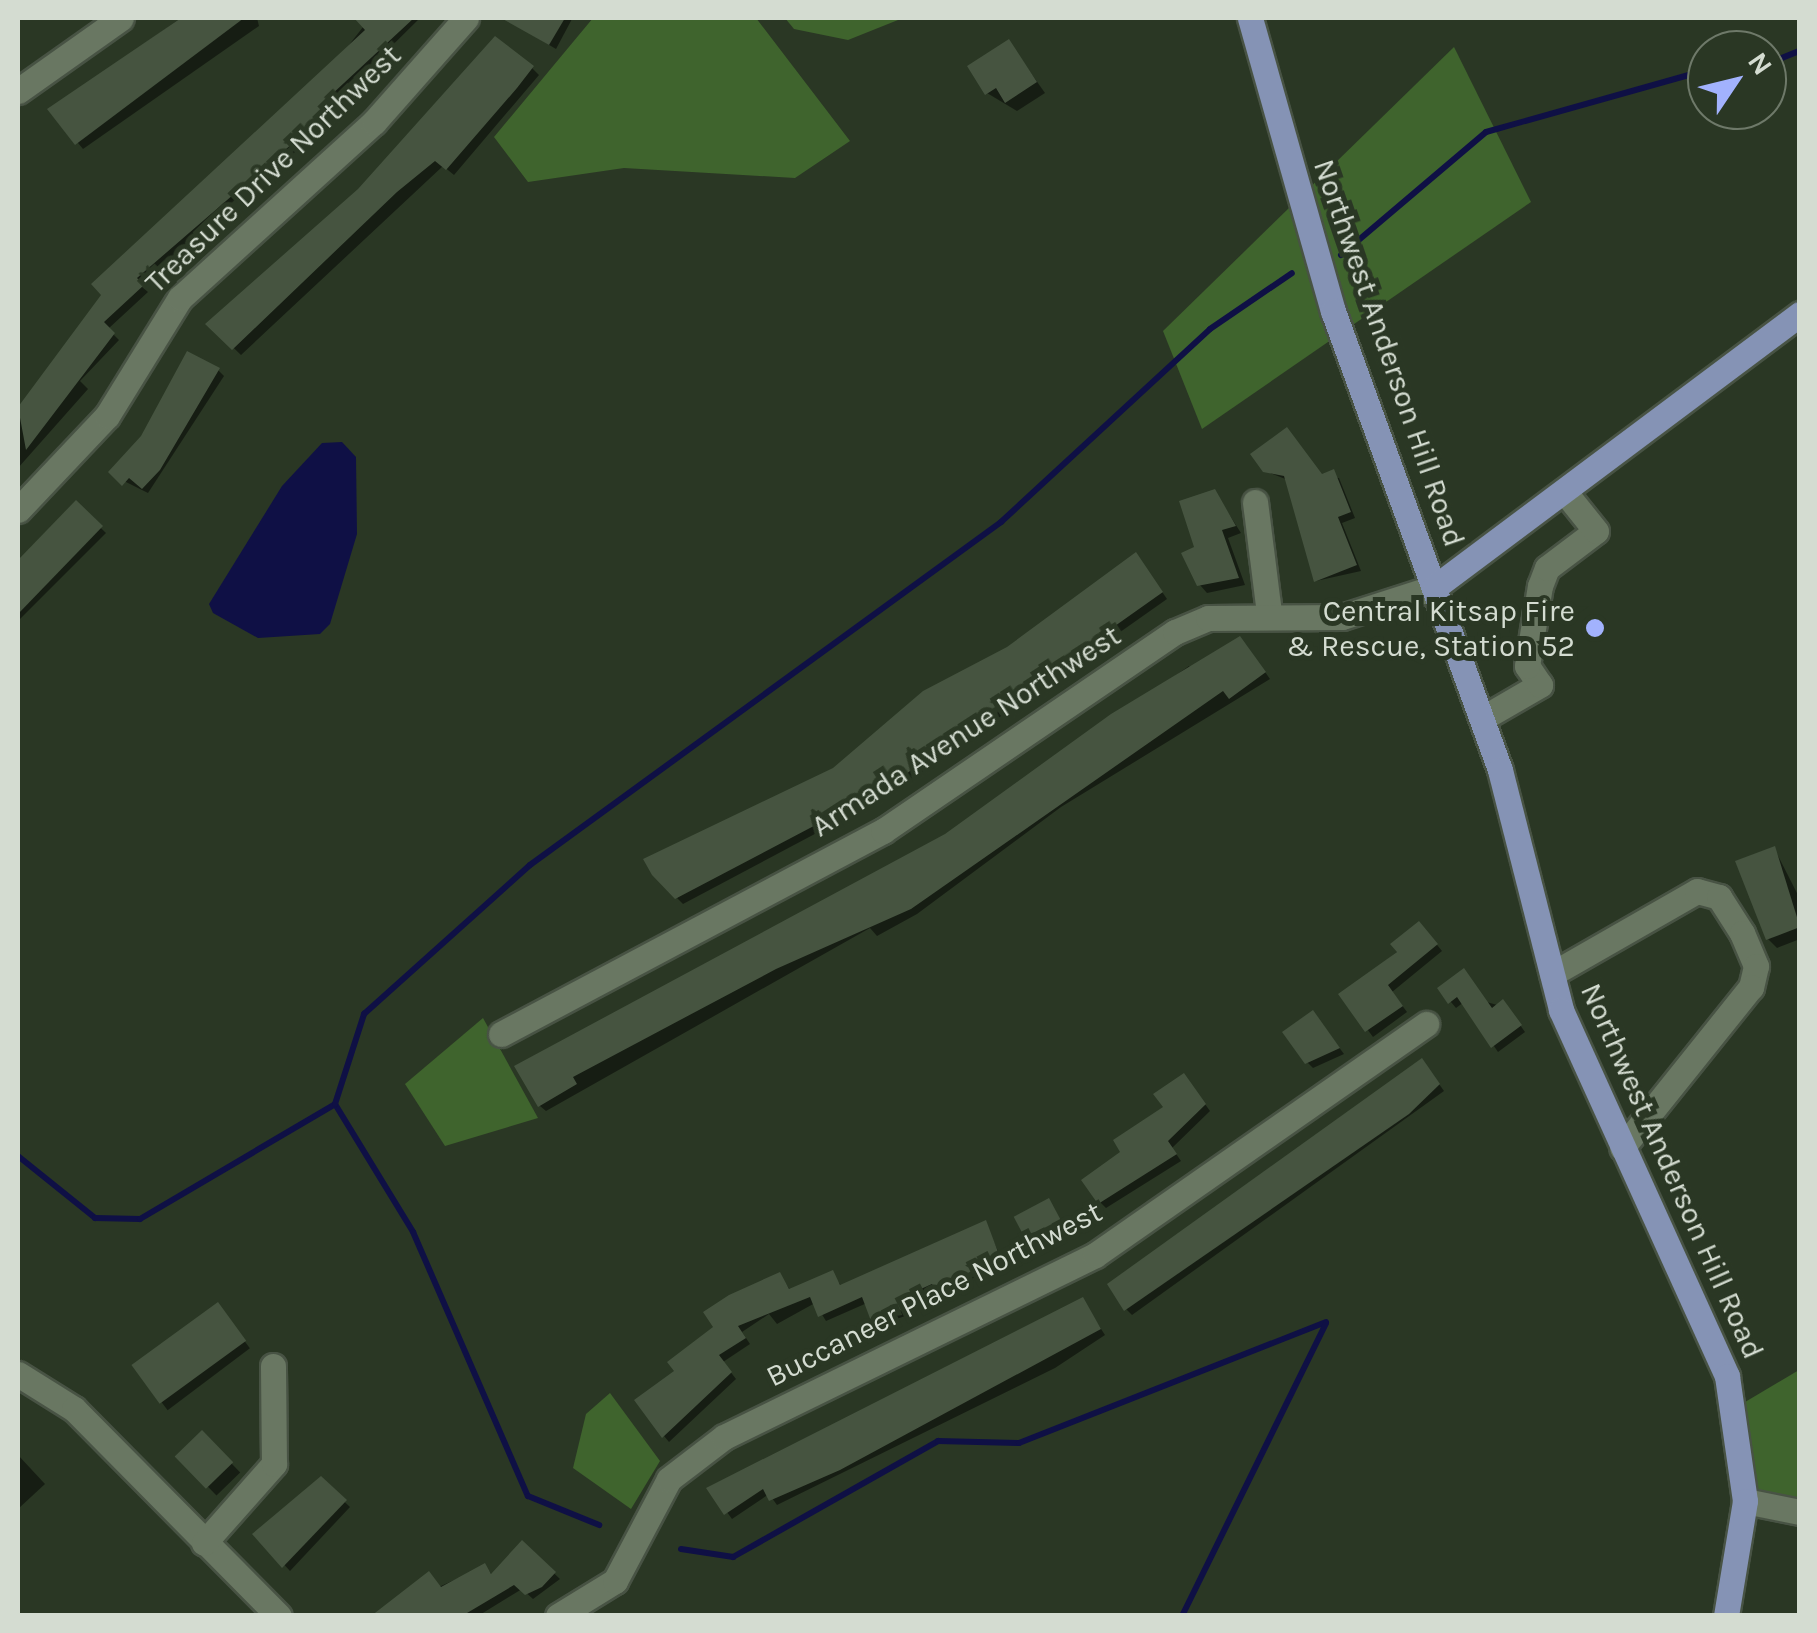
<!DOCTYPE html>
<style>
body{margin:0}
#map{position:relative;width:1817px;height:1633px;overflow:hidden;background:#2a3724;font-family:Karla,sans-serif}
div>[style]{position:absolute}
.green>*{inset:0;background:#3f642d}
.water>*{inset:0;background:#0f1045}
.shadow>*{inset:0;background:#0007;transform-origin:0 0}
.stream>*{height:6px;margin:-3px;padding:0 3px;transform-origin:3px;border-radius:3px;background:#0f1045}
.building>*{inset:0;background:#465440;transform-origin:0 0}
.roads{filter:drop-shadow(2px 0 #485344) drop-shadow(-2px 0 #485344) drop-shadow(0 2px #485344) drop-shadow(0 -2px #485344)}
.minor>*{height:25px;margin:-12.5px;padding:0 12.5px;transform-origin:12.5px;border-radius:12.5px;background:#697762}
.major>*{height:25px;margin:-12.5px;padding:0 12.5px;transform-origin:12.5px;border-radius:12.5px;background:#8593b5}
.dots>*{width:28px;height:28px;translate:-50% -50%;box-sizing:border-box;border:5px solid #2a3724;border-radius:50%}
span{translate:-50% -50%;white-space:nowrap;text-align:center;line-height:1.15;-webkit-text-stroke:10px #2a3724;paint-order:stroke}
.street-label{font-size:30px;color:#d4dcd1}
.poi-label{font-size:30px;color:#d4dcd1}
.right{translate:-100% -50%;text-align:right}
.frame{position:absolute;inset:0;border:20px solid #d4dcd1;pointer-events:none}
.north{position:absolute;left:1687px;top:30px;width:100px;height:100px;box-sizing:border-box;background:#2a3724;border:2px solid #6e7969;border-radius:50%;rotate:55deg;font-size:28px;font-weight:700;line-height:40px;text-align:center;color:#d4dcd1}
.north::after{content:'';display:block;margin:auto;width:35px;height:45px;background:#a2b2fd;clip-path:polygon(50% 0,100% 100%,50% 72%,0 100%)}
</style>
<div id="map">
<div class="green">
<i style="clip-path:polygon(593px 18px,756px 18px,850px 141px,795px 178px,624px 168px,528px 182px,494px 137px)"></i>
<i style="clip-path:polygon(785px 18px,903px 18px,848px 40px,794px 29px)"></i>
<i style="clip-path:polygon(1454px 47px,1531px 202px,1202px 429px,1163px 331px)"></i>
<i style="clip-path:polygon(483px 1018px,538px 1118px,445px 1146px,405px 1084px)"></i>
<i style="clip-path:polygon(1799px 1370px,1799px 1512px,1745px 1501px,1735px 1408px)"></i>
<i style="clip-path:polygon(610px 1393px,660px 1461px,631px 1509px,573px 1468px,586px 1414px)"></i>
</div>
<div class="water">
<i style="clip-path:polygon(342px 442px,356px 457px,357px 534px,330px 624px,320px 634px,258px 638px,213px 613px,209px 604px,282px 486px,322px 443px)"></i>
</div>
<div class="shadow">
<i style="clip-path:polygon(181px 18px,257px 18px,259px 26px,83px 149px,50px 109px)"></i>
<i style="clip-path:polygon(370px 18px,420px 18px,334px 103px,341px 112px,141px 286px,148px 292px,108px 329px,119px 340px,80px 381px,88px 389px,18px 468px,18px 409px,105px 295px,95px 284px,328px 72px)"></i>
<i style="clip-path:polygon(522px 18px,571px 18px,572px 19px,556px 49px,524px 30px)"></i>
<i style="clip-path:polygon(1009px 42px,1045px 93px,1017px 111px,987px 93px)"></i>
<i style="clip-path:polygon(532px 68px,539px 75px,454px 175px,443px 166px,241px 355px,209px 324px)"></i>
<i style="clip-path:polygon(218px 370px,224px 376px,148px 493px,116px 477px)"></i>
<i style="clip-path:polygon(1265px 471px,1339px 478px,1355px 518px,1342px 523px,1361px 571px,1316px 581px,1288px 480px)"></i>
<i style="clip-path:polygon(1215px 492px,1241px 533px,1228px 538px,1245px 585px,1207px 593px,1200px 585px)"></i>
<i style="clip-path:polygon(76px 504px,106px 533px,18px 621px,18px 561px)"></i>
<i style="clip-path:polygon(1141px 561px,1167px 599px,892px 793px,683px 904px,677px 898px,835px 770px)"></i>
<i style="clip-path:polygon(1246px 645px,1270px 679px,1061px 807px,917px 914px,877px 936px,870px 928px,546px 1111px,540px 1106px,517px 1067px,946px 836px,1189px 666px,1195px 672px)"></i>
<i style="clip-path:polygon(1774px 848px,1800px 899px,1800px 939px,1777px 948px,1768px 939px)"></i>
<i style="clip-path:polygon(1425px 930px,1442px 951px,1392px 992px,1407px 1012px,1373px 1037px,1342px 995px)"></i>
<i style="clip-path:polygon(1440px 989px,1508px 1008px,1525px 1032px,1498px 1052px,1464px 1002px,1456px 1008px)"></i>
<i style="clip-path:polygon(1318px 1019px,1344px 1054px,1313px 1068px,1307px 1062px)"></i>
<i style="clip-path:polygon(1427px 1067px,1444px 1091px,1132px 1315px,1126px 1309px)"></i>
<i style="clip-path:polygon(1189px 1082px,1210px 1111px,1172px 1148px,1181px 1161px,1106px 1208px,1100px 1202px,1123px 1152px)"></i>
<i style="left:1048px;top:1201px;width:33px;height:35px;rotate:57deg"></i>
<i style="clip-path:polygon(985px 1223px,1005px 1266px,907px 1303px,911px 1314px,879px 1325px,867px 1303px,826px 1321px,815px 1303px,777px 1324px,769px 1314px,742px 1332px,750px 1344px,723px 1362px,736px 1379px,669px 1442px,664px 1436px,677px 1372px,779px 1275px,791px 1291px,832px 1273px,842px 1287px)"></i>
<i style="clip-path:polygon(1082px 1300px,1105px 1335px,1055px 1368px,777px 1505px,769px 1494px,732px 1519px,710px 1489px)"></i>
<i style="left:218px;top:1306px;width:53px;height:103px;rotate:53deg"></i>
<i style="left:202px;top:1433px;width:55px;height:33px;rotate:46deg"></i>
<i style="clip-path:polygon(18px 1455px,45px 1484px,18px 1509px)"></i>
<i style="clip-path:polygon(320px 1479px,350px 1507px,290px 1571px,256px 1534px)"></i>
<i style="clip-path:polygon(523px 1544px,560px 1579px,533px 1599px,522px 1589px,478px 1616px,375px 1616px,485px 1566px,493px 1576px)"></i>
</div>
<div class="stream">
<i style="left:1767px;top:64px;width:35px;rotate:-22deg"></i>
<i style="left:1341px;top:255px;width:190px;rotate:-40.3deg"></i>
<i style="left:1486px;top:132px;width:230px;rotate:-15.7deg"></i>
<i style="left:335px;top:1104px;width:150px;rotate:58.6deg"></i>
<i style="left:413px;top:1232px;width:288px;rotate:66.5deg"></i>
<i style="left:528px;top:1496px;width:77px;rotate:22.2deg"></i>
<i style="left:18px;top:1156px;width:99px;rotate:38.8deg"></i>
<i style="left:95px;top:1218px;width:45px;rotate:1.3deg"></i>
<i style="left:140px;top:1219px;width:226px;rotate:-30.5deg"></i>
<i style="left:335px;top:1104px;width:95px;rotate:-72.1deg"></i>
<i style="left:364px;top:1014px;width:223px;rotate:-41.9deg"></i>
<i style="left:530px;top:865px;width:583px;rotate:-36.06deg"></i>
<i style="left:1001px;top:522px;width:284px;rotate:-42.7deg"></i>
<i style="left:1210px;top:329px;width:99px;rotate:-34.3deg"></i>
<i style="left:681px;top:1549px;width:53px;rotate:8.7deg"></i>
<i style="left:733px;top:1557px;width:236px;rotate:-29.5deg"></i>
<i style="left:938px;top:1441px;width:81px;rotate:1.4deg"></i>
<i style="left:1019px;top:1443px;width:330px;rotate:-21.5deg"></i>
<i style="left:1182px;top:1616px;width:326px;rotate:-63.8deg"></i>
</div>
<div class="building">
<i style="clip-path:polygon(181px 18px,244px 18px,75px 145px,47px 109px)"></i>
<i style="clip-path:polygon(354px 18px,414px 18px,330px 96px,337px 105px,137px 278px,144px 285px,104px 322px,115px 333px,26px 450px,18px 407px,101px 295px,91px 284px,365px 30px)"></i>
<i style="clip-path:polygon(501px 18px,565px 18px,549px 45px)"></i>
<i style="clip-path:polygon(495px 36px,534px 66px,517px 88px,446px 170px,435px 161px,397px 192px,232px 350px,205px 324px,358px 189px)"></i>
<i style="clip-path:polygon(1009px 39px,1037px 82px,1005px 103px,996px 88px,985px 95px,967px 66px)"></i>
<i style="clip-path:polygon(187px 351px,220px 368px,160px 470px,142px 489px,129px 478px,122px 486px,108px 472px,141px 436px)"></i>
<i style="clip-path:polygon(1287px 427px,1322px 474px,1334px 469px,1351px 512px,1338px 517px,1357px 565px,1314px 582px,1284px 476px,1263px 472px,1250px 454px)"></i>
<i style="clip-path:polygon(1215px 489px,1236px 526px,1222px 530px,1239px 578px,1197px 586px,1181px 553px,1194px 547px,1179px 501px)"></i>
<i style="clip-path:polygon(76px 500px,103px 526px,18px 614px,18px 560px)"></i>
<i style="clip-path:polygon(1136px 552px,1163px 592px,886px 788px,675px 899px,652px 875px,643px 859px,833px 768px,923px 691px,1007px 647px)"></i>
<i style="clip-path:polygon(1240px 636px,1266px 672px,1229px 699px,1223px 691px,911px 909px,776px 969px,573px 1077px,577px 1084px,538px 1107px,514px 1066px,945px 834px,1111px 714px)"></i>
<i style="clip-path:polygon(1775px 846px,1800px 927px,1766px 940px,1735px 861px)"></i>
<i style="clip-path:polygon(1419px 921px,1438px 944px,1388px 985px,1403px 1006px,1365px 1032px,1338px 994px,1397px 952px,1390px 944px)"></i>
<i style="clip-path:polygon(1464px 968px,1492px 1008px,1503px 999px,1522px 1025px,1491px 1048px,1457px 997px,1448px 1004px,1437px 988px)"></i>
<i style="clip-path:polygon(1313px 1010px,1340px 1048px,1305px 1064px,1282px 1032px)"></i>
<i style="clip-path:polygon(1422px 1058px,1440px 1084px,1409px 1114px,1124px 1311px,1107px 1284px)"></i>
<i style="clip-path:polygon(1184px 1073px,1206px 1104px,1168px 1141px,1177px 1154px,1098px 1204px,1081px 1180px,1120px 1152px,1113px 1140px,1163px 1107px,1153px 1094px)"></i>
<i style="left:1049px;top:1198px;width:27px;height:40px;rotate:62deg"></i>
<i style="clip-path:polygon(986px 1220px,1001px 1260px,936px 1292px,932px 1284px,903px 1297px,907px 1308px,871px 1321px,862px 1297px,818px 1317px,810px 1297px,738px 1326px,746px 1338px,719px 1355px,732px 1372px,662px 1438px,634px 1400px,674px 1371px,667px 1362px,713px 1327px,703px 1312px,729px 1295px,780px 1272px,789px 1289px,833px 1270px,840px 1285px)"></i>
<i style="clip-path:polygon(1083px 1297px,1101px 1329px,840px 1470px,769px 1501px,763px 1489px,724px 1515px,706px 1488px)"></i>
<i style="left:218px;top:1302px;width:48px;height:107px;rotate:54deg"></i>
<i style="left:202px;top:1430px;width:45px;height:38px;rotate:46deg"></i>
<i style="clip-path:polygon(321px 1476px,347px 1500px,282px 1568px,252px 1534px)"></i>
<i style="clip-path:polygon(522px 1540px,556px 1572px,542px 1587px,525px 1595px,514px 1585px,462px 1616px,371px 1616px,429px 1571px,441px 1587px,485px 1563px,491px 1574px)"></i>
</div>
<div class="roads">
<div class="minor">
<i style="left:18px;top:91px;width:126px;rotate:-35.3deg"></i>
<i style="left:1255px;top:502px;width:112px;rotate:82.8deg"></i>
<i style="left:18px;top:510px;width:129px;rotate:-46.6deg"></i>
<i style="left:107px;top:416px;width:139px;rotate:-58.3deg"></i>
<i style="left:180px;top:298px;width:262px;rotate:-42.2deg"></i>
<i style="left:374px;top:122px;width:139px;rotate:-48.5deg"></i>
<i style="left:1483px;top:718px;width:66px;rotate:-30.1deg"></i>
<i style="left:1540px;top:685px;width:23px;rotate:-124deg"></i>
<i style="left:1527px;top:666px;width:81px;rotate:-80.8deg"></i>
<i style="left:1540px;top:586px;width:19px;rotate:-69deg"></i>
<i style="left:1547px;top:568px;width:61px;rotate:-37.1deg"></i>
<i style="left:1596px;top:531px;width:51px;rotate:-128.7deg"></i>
<i style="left:1552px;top:974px;width:167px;rotate:-29.8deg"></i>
<i style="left:1697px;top:891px;width:23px;rotate:15deg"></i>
<i style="left:1719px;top:897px;width:43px;rotate:57.4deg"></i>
<i style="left:1742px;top:933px;width:36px;rotate:67deg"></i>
<i style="left:1756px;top:966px;width:22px;rotate:103deg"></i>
<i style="left:1751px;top:987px;width:206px;rotate:128.7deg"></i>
<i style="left:501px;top:1034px;width:433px;rotate:-28deg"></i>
<i style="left:883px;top:831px;width:353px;rotate:-34.3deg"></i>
<i style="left:1175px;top:632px;width:36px;rotate:-23deg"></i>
<i style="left:1208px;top:618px;width:134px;rotate:-0.4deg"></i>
<i style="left:1342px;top:617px;width:98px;rotate:-17.9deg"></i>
<i style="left:18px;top:1374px;width:66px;rotate:32deg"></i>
<i style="left:74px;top:1409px;width:291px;rotate:45.3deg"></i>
<i style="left:1745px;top:1501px;width:56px;rotate:11.3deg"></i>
<i style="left:204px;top:1543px;width:106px;rotate:-48.5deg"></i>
<i style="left:274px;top:1464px;width:98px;rotate:-90.6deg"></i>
<i style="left:558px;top:1616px;width:67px;rotate:-31.6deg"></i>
<i style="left:615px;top:1581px;width:115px;rotate:-62.1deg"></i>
<i style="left:669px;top:1479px;width:69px;rotate:-37.4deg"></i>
<i style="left:724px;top:1437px;width:413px;rotate:-26.1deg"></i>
<i style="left:1095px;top:1255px;width:404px;rotate:-34.9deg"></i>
</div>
<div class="major">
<i style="left:1250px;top:18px;width:305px;rotate:74.2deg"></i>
<i style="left:1333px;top:311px;width:488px;rotate:70deg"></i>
<i style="left:1500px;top:770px;width:248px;rotate:75.7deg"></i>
<i style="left:1561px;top:1010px;width:402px;rotate:65.6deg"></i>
<i style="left:1727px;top:1376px;width:126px;rotate:81.8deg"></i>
<i style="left:1745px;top:1501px;width:117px;rotate:99.4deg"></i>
<i style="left:1435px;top:587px;width:456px;rotate:-36.8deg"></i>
</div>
</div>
<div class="dots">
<i style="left:1595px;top:628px;background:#a2b2fd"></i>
</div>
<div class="street-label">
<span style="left:273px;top:169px;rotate:-44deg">Treasure Drive Northwest</span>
<span style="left:1389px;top:353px;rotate:71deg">Northwest Anderson Hill Road</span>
<span style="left:966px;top:731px;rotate:-33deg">Armada Avenue Northwest</span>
<span style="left:1672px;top:1171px;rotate:66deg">Northwest Anderson Hill Road</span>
<span style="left:934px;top:1294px;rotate:-27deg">Buccaneer Place Northwest</span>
</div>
<div class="poi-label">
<span class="right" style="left:1575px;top:628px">Central Kitsap Fire<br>&amp; Rescue, Station 52</span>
</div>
<div class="frame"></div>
<div class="north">N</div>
</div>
